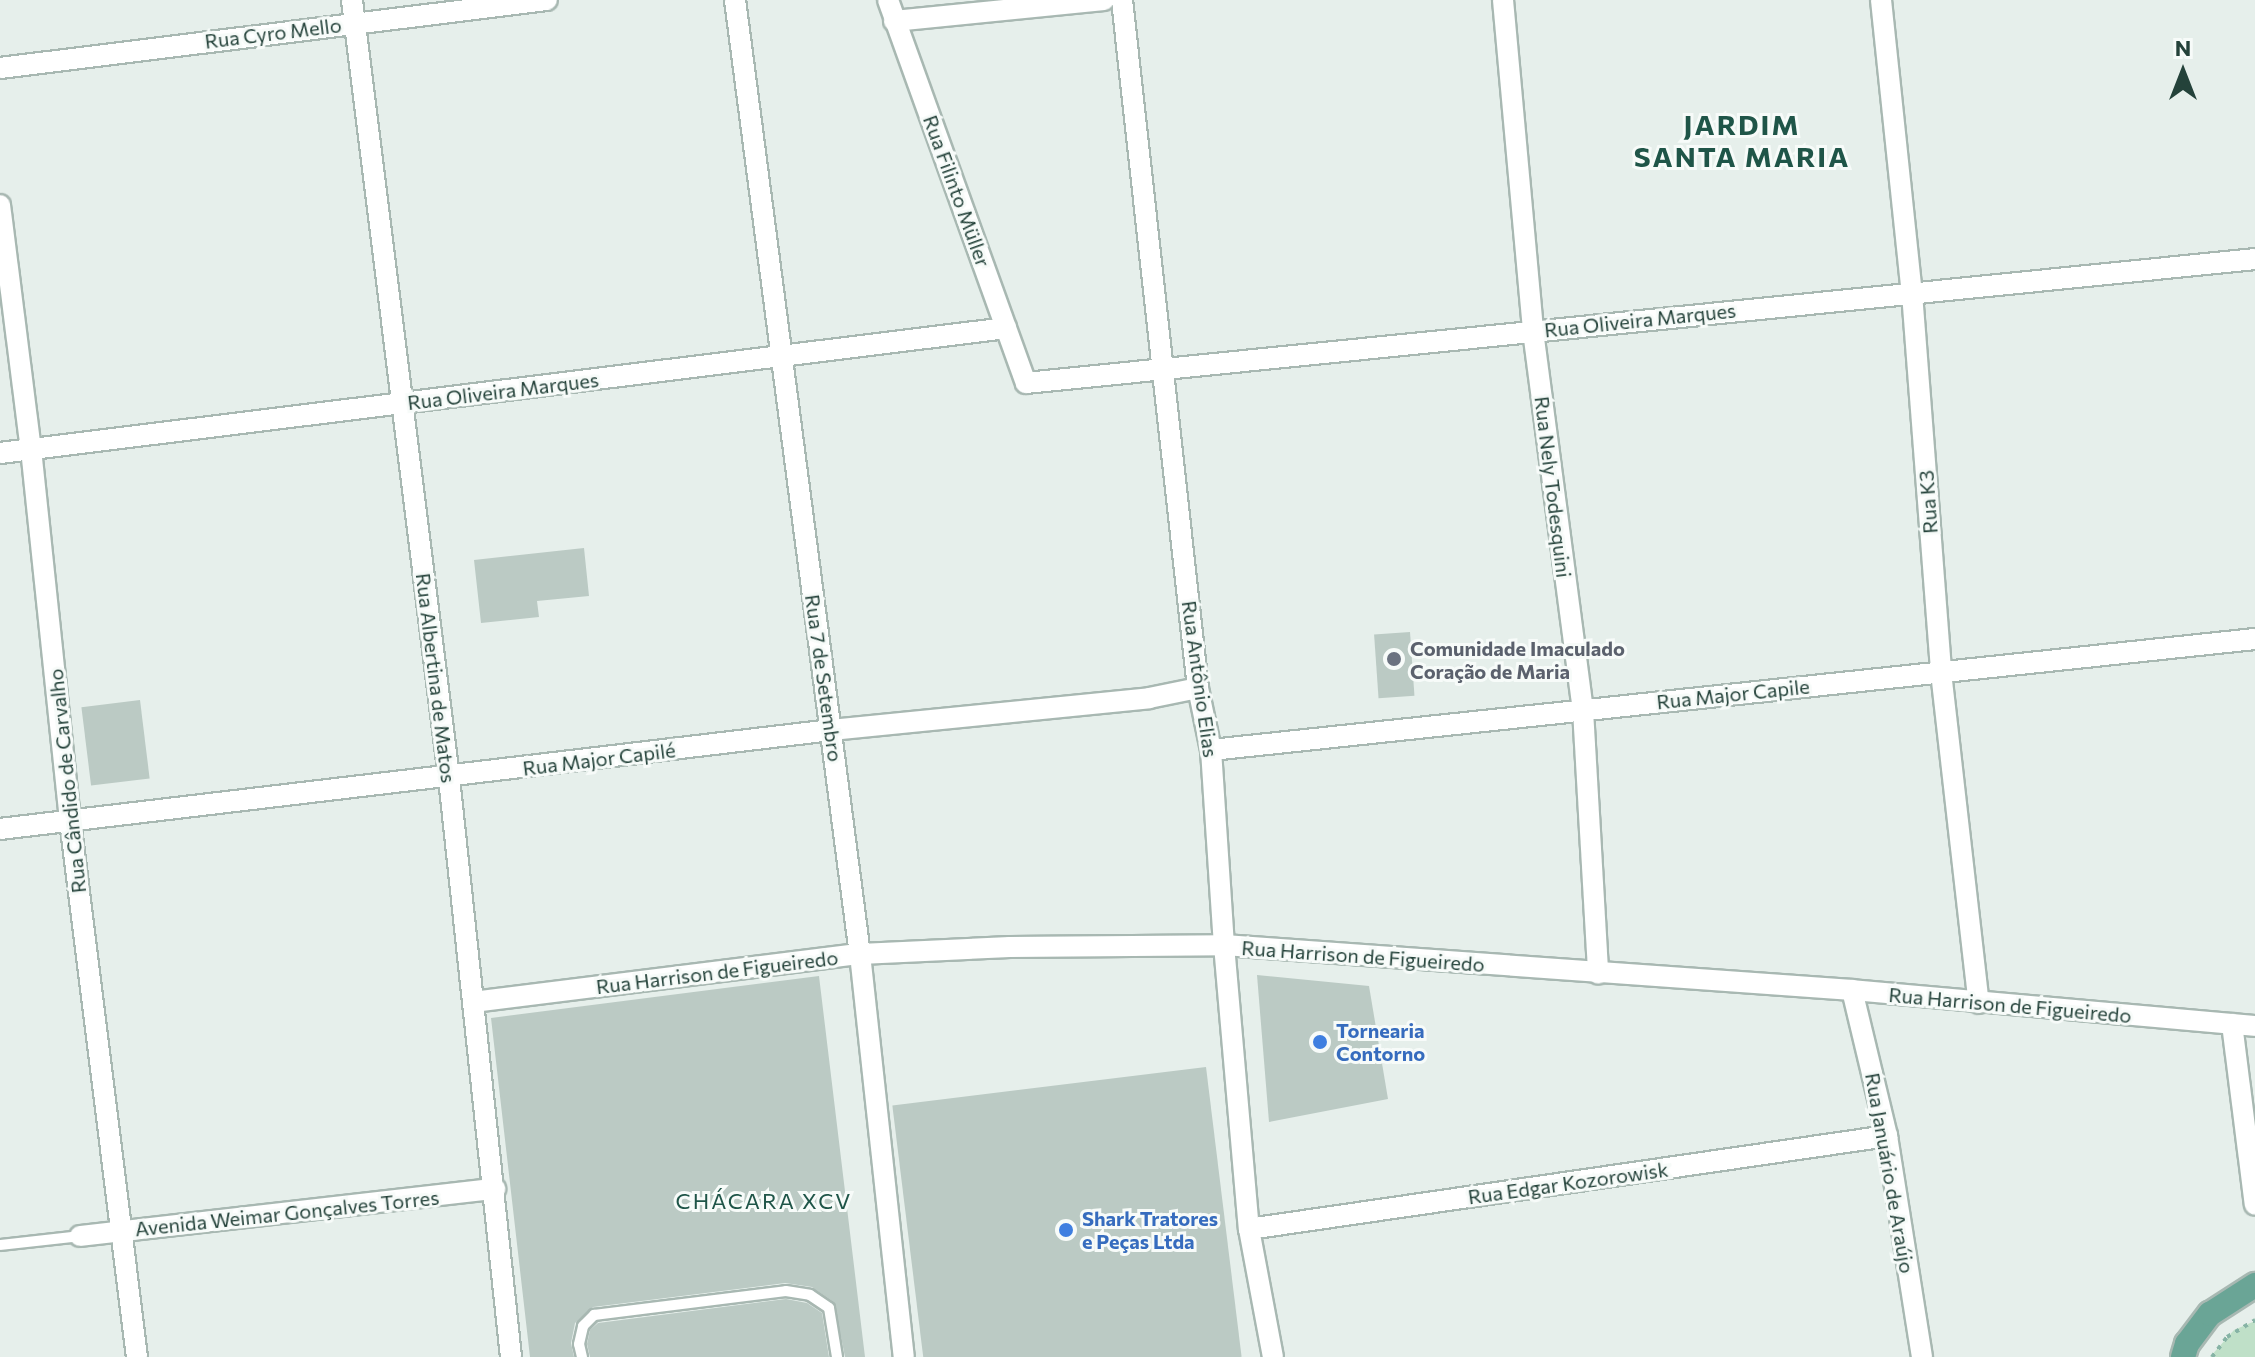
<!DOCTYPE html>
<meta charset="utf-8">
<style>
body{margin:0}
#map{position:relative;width:2255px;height:1357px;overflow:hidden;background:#e6efeb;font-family:Commissioner,sans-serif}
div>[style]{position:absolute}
.green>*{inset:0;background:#bfe0c8}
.building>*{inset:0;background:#bbcac4;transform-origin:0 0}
.path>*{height:4px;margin-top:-2px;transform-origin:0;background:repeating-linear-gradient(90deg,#86b3a5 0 4px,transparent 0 10px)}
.roads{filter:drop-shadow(2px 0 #a8b8b2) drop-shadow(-2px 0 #a8b8b2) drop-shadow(0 2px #a8b8b2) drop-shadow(0 -2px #a8b8b2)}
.service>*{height:10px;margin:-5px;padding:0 5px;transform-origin:5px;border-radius:5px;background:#fff}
.minor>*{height:20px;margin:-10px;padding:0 10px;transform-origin:10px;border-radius:10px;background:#fff}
.primary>*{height:24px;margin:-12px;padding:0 12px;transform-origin:12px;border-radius:12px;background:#6aa596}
.dots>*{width:22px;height:22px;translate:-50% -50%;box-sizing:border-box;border:4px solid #f7fbf9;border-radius:50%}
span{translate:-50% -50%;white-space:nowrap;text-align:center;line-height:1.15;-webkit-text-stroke:6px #f7fbf9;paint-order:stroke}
.street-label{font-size:20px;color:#24423a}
.worship-label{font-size:20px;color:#5b616d;font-weight:700}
.left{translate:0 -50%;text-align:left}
.shop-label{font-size:20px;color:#366cbe;font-weight:700}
.neighbourhood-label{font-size:22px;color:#1f5548;letter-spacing:2px}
.district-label{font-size:28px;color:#1f5548;font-weight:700;letter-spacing:2px}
.north{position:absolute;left:2143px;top:32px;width:80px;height:80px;-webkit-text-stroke:6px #f7fbf9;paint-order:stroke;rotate:0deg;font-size:22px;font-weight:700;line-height:32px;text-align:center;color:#24423a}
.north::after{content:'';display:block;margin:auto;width:28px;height:36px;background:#24423a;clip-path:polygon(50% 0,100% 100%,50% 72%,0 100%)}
</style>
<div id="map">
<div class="green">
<i style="clip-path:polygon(2255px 1321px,2255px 1357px,2210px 1357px,2234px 1330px)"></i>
</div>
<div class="building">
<i style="clip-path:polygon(584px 548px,589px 596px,537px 601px,539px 617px,481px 623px,474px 560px)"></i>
<i style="left:1410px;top:632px;width:64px;height:36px;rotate:86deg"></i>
<i style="left:140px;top:700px;width:79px;height:59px;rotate:83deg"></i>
<i style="clip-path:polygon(1257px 975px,1369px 986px,1388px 1099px,1269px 1122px)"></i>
<i style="clip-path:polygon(819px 976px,865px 1357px,845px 1357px,834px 1302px,812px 1287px,785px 1283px,593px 1307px,575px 1323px,571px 1343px,574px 1357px,530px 1357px,491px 1018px)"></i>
<i style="left:1206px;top:1067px;width:292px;height:316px;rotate:83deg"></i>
<i style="clip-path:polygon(786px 1299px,807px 1303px,822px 1313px,829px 1357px,590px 1357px,587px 1344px,590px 1330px,598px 1323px)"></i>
</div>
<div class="path">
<i style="left:2212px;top:1357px;width:25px;rotate:-53deg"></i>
<i style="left:2227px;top:1337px;width:33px;rotate:-31deg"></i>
</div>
<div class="roads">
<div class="service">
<i style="left:0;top:1245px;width:81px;rotate:-6.4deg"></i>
<i style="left:582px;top:1357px;width:13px;rotate:-103deg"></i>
<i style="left:579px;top:1344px;width:18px;rotate:-77deg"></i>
<i style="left:583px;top:1326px;width:16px;rotate:-45deg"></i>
<i style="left:594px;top:1315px;width:193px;rotate:-7.1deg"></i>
<i style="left:786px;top:1291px;width:24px;rotate:9deg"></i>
<i style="left:810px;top:1295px;width:23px;rotate:34deg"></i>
<i style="left:829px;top:1308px;width:50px;rotate:80.7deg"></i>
</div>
<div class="minor">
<i style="left:352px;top:0;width:784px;rotate:82.89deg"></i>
<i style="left:449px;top:778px;width:582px;rotate:83.89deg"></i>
<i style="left:735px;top:0;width:962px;rotate:82.54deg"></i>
<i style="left:860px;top:954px;width:405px;rotate:83.8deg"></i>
<i style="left:888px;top:0;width:407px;rotate:70.2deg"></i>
<i style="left:1026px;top:383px;width:1235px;rotate:-5.76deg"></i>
<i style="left:1122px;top:0;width:692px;rotate:83.7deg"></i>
<i style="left:1198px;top:688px;width:63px;rotate:78.2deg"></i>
<i style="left:1211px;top:750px;width:195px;rotate:86.2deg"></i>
<i style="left:1224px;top:945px;width:285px;rotate:85deg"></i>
<i style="left:1249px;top:1229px;width:130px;rotate:79.4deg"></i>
<i style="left:1503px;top:0;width:332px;rotate:84.8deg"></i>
<i style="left:1533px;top:331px;width:382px;rotate:82.5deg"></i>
<i style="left:1583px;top:710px;width:264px;rotate:86.7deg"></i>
<i style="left:1881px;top:0;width:295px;rotate:84deg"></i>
<i style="left:1912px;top:293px;width:380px;rotate:85.6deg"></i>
<i style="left:1941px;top:672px;width:333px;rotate:83.5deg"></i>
<i style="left:894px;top:21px;width:211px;rotate:-5.7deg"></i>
<i style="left:0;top:68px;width:551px;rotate:-7.09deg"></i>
<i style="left:0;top:205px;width:246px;rotate:82.8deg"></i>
<i style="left:31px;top:449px;width:373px;rotate:84deg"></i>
<i style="left:70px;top:820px;width:541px;rotate:82.89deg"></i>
<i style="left:0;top:453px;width:1014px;rotate:-7.08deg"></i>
<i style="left:1211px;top:750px;width:1050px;rotate:-6.07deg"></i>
<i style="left:0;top:829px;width:837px;rotate:-6.79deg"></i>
<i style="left:831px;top:730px;width:320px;rotate:-5.7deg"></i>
<i style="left:1149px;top:698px;width:50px;rotate:-11.5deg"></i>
<i style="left:1852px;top:990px;width:150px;rotate:76.5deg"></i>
<i style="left:1887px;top:1136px;width:224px;rotate:81deg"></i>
<i style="left:473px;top:1002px;width:390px;rotate:-7.1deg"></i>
<i style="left:860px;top:954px;width:150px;rotate:-2.7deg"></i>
<i style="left:1010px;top:947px;width:214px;rotate:-0.5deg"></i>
<i style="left:1224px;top:945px;width:630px;rotate:4.1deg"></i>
<i style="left:1852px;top:990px;width:405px;rotate:5.1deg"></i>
<i style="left:2232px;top:1024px;width:182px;rotate:82.8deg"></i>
<i style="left:1249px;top:1229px;width:645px;rotate:-8.29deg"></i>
<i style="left:80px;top:1236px;width:418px;rotate:-6.5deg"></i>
</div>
<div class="primary">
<i style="left:2183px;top:1357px;width:14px;rotate:-73deg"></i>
<i style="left:2187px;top:1344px;width:38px;rotate:-53deg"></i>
<i style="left:2210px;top:1314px;width:54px;rotate:-32.8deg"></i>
</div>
</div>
<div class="dots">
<i style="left:1394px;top:659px;background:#6b7280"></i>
<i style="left:1320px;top:1042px;background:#3f7fe0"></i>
<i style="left:1066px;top:1230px;background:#3f7fe0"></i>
</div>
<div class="street-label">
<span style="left:273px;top:33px;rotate:-7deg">Rua Cyro Mello</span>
<span style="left:957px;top:191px;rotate:70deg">Rua Filinto Müller</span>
<span style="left:1640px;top:320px;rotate:-6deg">Rua Oliveira Marques</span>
<span style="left:503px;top:391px;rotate:-7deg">Rua Oliveira Marques</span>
<span style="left:1553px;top:487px;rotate:83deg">Rua Nely Todesquini</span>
<span style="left:1928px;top:502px;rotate:-94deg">Rua K3</span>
<span style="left:436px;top:678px;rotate:83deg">Rua Albertina de Matos</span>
<span style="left:824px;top:678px;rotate:82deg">Rua 7 de Setembro</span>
<span style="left:1200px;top:679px;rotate:82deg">Rua Antônio Elias</span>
<span style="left:1733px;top:694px;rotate:-6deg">Rua Major Capile</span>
<span style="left:599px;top:759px;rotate:-7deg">Rua Major Capilé</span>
<span style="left:67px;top:781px;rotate:-96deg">Rua Cândido de Carvalho</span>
<span style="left:1363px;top:956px;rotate:4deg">Rua Harrison de Figueiredo</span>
<span style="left:717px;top:972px;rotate:-7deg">Rua Harrison de Figueiredo</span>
<span style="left:2010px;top:1005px;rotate:5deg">Rua Harrison de Figueiredo</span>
<span style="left:1890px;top:1173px;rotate:80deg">Rua Januário de Araújo</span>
<span style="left:1568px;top:1183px;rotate:-8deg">Rua Edgar Kozorowisk</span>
<span style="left:287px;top:1213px;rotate:-6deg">Avenida Weimar Gonçalves Torres</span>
</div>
<div class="worship-label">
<span class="left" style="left:1410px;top:660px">Comunidade Imaculado<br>Coração de Maria</span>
</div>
<div class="shop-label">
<span class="left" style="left:1336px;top:1042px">Tornearia<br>Contorno</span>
<span class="left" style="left:1082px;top:1230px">Shark Tratores<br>e Peças Ltda</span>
</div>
<div class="neighbourhood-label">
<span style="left:764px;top:1201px">CHÁCARA XCV</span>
</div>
<div class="district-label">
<span style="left:1742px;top:140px">JARDIM<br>SANTA MARIA</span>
</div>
<div class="north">N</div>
</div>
